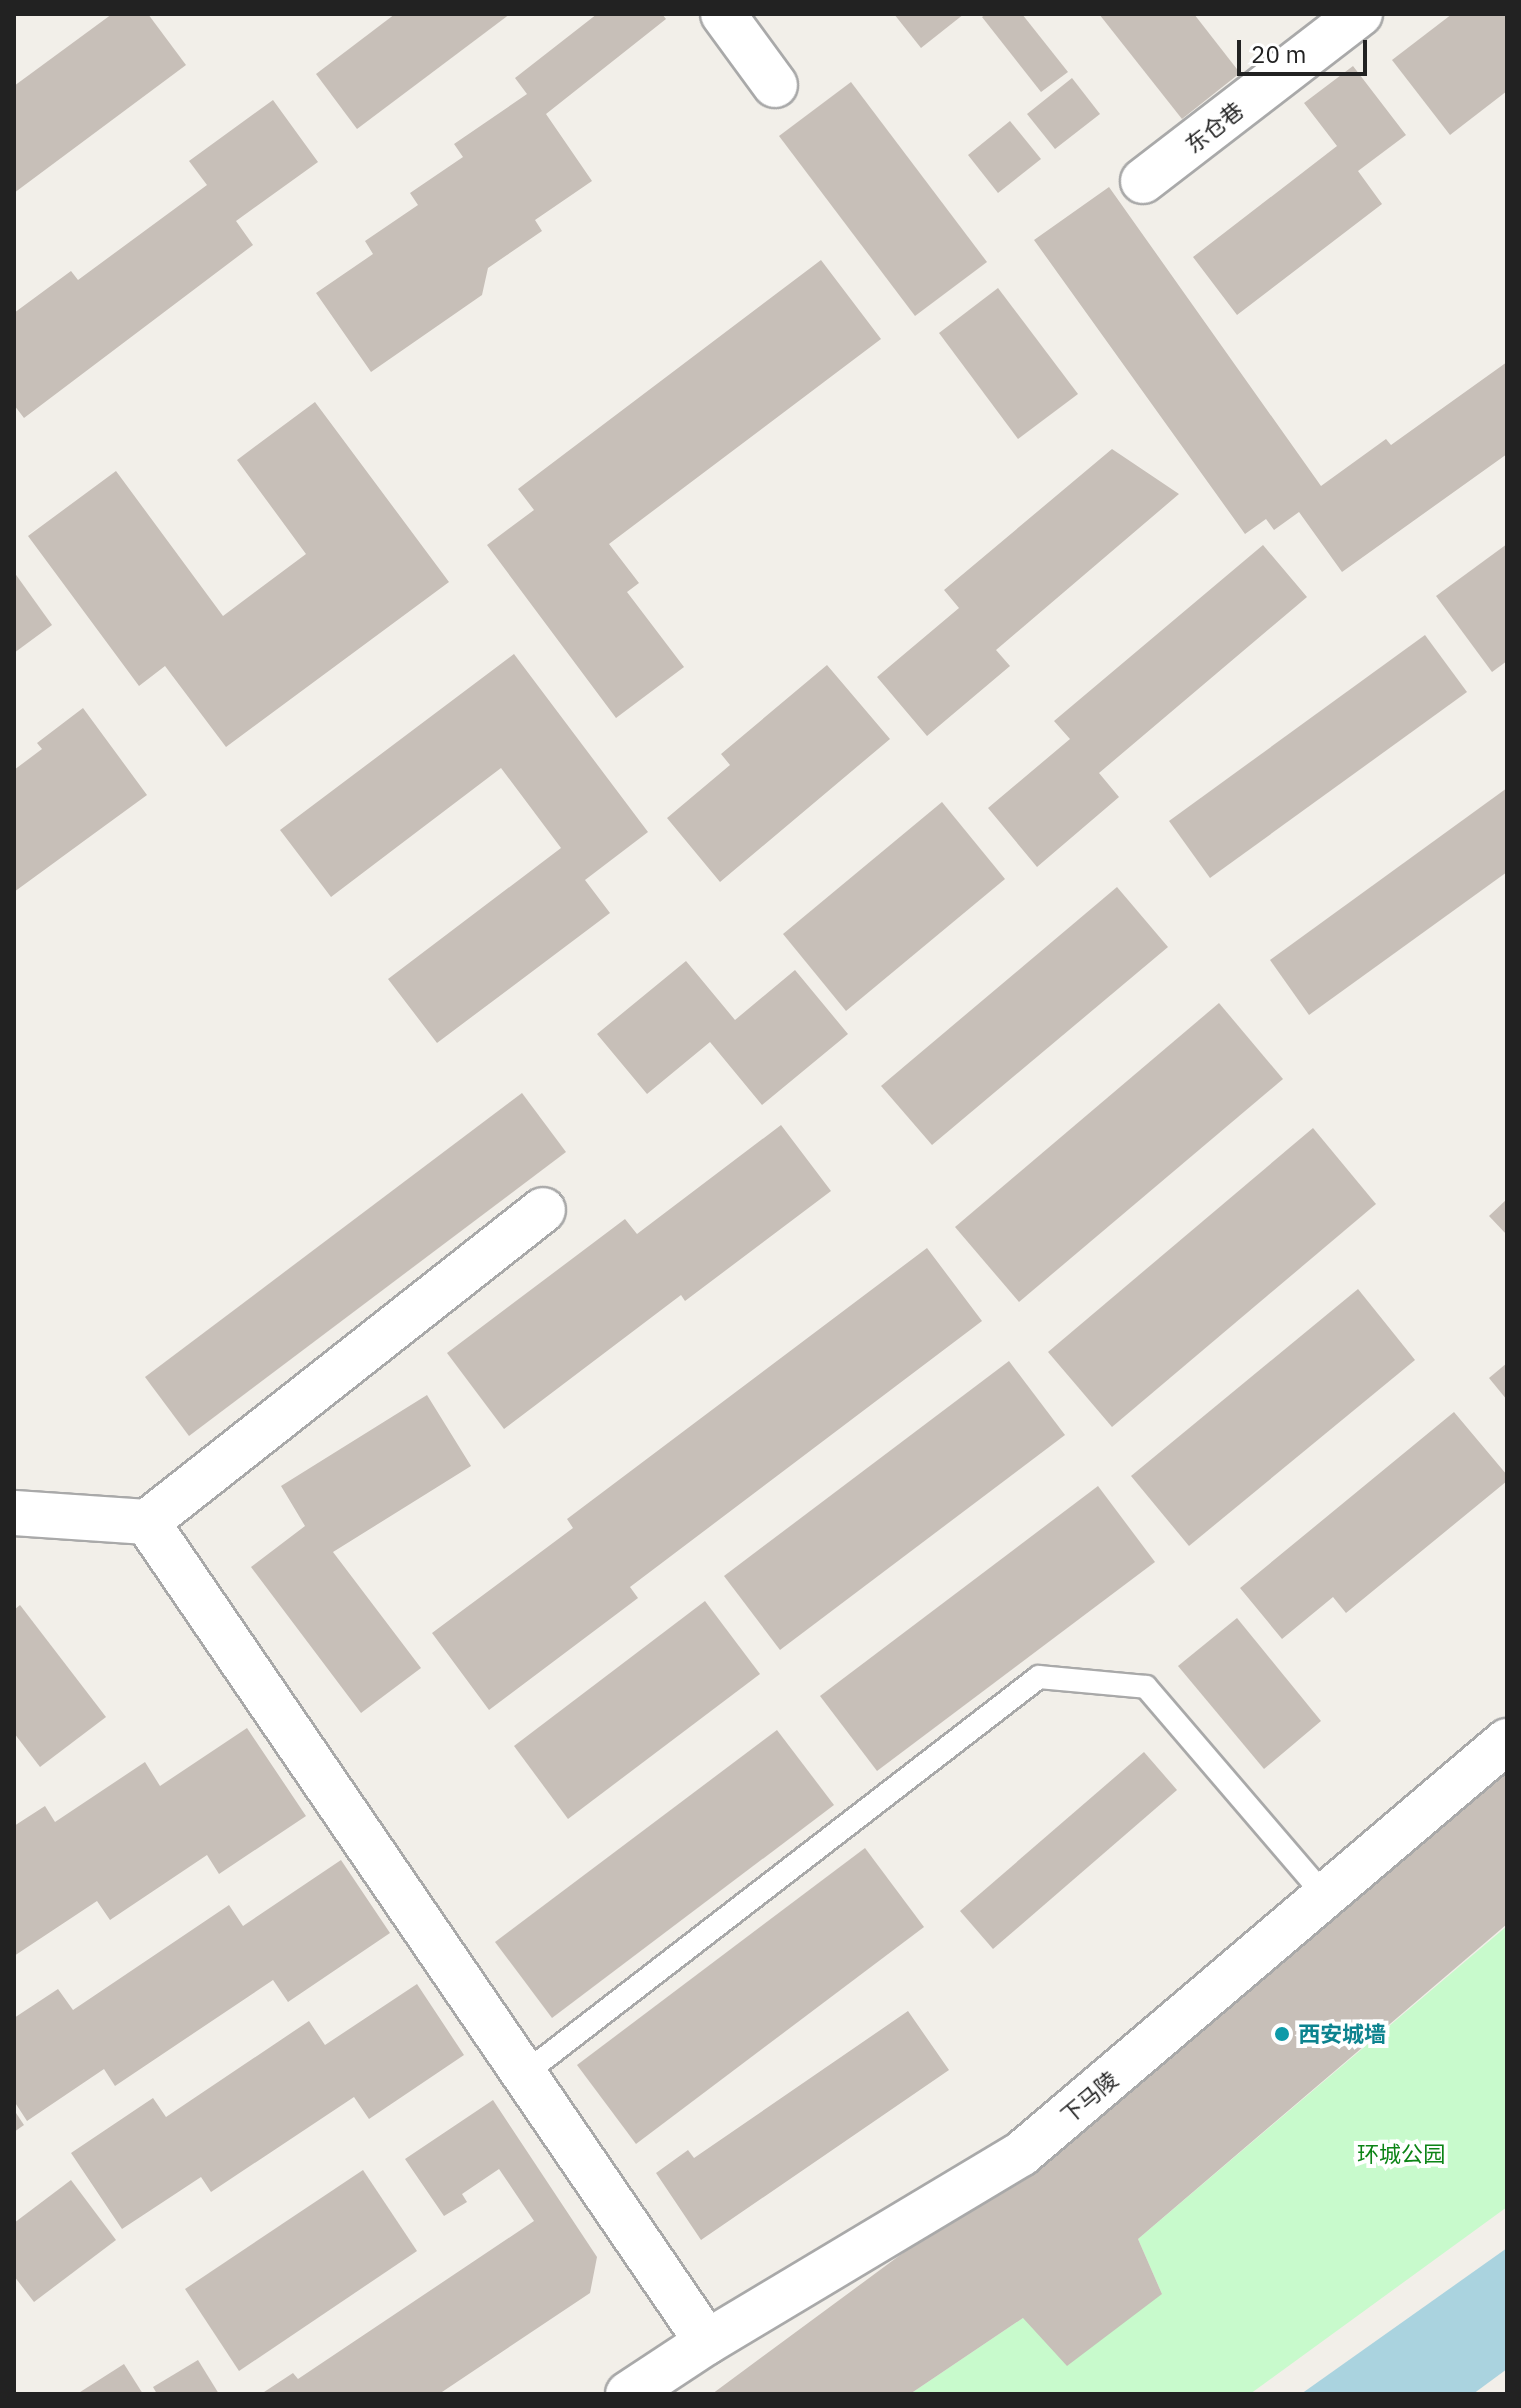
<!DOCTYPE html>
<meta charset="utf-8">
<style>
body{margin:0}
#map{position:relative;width:1521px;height:2408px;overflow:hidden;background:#f2efe9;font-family:"IBM Plex Sans","Noto Sans SC",sans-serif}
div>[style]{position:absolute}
.park>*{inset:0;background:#c8facc}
.water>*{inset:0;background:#aad3df}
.building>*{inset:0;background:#c7bfb8}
.roads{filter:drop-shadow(2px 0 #a9a9a9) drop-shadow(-2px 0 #a9a9a9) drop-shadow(0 2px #a9a9a9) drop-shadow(0 -2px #a9a9a9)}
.service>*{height:22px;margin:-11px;padding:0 11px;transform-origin:11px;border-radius:11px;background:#fff}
.minor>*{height:44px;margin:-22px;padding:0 22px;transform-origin:22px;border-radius:22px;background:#fff}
.tertiary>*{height:44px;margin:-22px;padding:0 22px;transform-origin:22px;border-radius:22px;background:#fff}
.dots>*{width:22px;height:22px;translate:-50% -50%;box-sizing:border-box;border:4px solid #fff;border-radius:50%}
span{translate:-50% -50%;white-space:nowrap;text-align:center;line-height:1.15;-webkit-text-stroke:8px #fff;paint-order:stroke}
.street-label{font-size:22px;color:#222}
.culture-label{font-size:22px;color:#0d838f;font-weight:700}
.left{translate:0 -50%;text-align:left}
.park-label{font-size:22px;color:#0c8416}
.frame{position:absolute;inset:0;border:16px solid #222;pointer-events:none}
.scale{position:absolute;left:1237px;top:40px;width:130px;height:36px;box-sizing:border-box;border:4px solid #222;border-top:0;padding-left:10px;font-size:24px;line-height:28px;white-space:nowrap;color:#222;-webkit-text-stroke:6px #fff;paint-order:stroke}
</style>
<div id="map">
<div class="park">
<div style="clip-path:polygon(1507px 1926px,1507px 2207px,1250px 2394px,910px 2394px,1023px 2318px,1162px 2294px,1138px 2239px)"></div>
</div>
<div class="water">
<div style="clip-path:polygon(1507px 2248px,1507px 2369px,1473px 2394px,1301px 2394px)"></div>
</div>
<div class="building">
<div style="clip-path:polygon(112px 14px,148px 14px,186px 65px,14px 193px,14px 86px)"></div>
<div style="clip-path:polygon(395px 14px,510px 14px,357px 129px,316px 74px)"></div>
<div style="clip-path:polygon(597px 14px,662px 14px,666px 19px,546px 114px,592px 181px,535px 220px,542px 231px,488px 268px,482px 295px,371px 372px,316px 293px,373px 254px,365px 241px,418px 205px,410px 193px,463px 157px,454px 144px,527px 94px,515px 78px)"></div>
<div style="clip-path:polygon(894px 14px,964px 14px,921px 48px)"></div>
<div style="clip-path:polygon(986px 14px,1022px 14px,1068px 72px,1041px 92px,982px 17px)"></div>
<div style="clip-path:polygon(1099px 14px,1194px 14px,1240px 73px,1182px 119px)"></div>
<div style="clip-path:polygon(1452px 14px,1507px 14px,1507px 91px,1450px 135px,1392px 60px)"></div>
<div style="clip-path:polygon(1353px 66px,1406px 135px,1358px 171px,1382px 204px,1237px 315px,1193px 257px,1337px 146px,1304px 103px)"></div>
<div style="clip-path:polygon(1072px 78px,1100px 114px,1055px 149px,1027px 114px)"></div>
<div style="clip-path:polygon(851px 82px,987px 262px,915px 316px,779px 136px)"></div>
<div style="clip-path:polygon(273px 100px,318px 162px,236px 221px,253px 245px,24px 418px,14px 405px,14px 313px,71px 271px,78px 280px,207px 185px,189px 161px)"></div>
<div style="clip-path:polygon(1010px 121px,1041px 159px,998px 193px,968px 155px)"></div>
<div style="clip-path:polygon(1109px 187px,1321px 486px,1386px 439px,1391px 445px,1507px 362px,1507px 454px,1342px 572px,1299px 512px,1274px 530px,1266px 519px,1245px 534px,1034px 240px)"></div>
<div style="clip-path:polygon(821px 260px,881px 339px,609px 544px,639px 583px,627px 592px,684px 667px,616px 718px,487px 545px,534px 510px,518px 489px)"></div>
<div style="clip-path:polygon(998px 288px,1078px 394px,1018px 439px,939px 333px)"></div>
<div style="clip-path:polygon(315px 402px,449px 582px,226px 747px,165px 666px,139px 686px,28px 536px,116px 471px,223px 616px,306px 554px,237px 460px)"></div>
<div style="clip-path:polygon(1112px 449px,1179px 494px,996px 650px,1010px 666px,927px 736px,877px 677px,959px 608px,944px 590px)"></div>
<div style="clip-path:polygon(1507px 544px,1507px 661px,1492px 672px,1436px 596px)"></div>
<div style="clip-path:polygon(1263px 545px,1307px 597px,1099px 773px,1119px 797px,1037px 867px,988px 808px,1070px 739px,1054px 721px)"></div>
<div style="clip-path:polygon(14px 572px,52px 625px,14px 653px)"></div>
<div style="clip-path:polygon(1425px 635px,1467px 692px,1210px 878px,1169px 821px)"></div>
<div style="clip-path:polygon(514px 654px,648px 832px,585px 880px,610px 913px,437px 1043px,388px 979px,561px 848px,501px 768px,331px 897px,280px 830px)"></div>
<div style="clip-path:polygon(827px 665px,890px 739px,720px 882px,667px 818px,730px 765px,721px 754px)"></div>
<div style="clip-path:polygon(83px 708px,147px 795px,14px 892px,14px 770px,42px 749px,37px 743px)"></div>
<div style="clip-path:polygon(1507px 788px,1507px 872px,1309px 1015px,1270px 960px)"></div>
<div style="clip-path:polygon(942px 802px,1005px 879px,846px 1011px,783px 934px)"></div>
<div style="clip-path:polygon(1117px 887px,1168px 947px,932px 1145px,881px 1086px)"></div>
<div style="clip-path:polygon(686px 961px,735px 1020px,795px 970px,848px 1034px,762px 1105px,710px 1042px,647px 1094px,597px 1034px)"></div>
<div style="clip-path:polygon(1219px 1003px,1283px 1079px,1019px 1302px,955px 1227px)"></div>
<div style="clip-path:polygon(522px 1093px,566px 1152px,189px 1436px,145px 1377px)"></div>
<div style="clip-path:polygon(781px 1125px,831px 1191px,685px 1301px,681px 1295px,504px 1429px,447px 1353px,625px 1219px,637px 1234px)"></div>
<div style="clip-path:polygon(1313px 1128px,1376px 1204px,1112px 1427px,1048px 1352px)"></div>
<div style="clip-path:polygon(1507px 1199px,1507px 1235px,1489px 1216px)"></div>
<div style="clip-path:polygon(927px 1248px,982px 1321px,630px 1587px,638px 1598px,489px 1710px,432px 1633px,573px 1528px,567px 1519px)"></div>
<div style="clip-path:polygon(1358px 1289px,1415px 1360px,1189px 1546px,1131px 1476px)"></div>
<div style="clip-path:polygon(1009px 1361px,1065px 1435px,780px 1650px,724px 1576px)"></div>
<div style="clip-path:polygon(1507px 1363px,1507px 1400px,1489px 1378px)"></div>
<div style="clip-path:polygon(427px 1395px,471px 1466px,333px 1552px,421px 1668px,361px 1713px,251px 1567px,305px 1526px,281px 1486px)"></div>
<div style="clip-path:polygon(1454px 1412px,1507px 1475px,1507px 1481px,1346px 1613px,1333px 1597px,1282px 1639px,1240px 1588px)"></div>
<div style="clip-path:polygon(1098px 1486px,1155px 1562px,877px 1771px,820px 1696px)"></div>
<div style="clip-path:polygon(705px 1601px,760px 1674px,568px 1819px,514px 1746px)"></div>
<div style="clip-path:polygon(20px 1605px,106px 1717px,40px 1767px,14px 1733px,14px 1610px)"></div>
<div style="clip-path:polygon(1237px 1618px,1321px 1721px,1264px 1769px,1178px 1666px)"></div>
<div style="clip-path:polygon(247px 1728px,306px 1816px,219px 1874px,207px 1855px,110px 1920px,97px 1901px,14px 1956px,14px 1826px,45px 1806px,55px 1822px,145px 1762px,160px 1786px)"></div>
<div style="clip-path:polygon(777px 1730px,834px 1805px,552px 2018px,495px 1942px)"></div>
<div style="clip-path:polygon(1144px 1752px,1177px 1790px,993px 1949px,960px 1911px)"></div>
<div style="clip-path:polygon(1507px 1772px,1507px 1924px,1138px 2239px,1162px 2294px,1067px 2366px,1023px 2318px,910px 2394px,712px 2394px,1052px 2143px)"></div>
<div style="clip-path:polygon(865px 1848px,924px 1927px,636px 2144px,577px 2065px)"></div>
<div style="clip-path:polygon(341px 1860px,390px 1933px,288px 2002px,273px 1980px,115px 2086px,104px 2069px,27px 2121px,14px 2101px,14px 2018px,58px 1989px,73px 2010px,229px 1905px,243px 1926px)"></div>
<div style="clip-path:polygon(417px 1984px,464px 2055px,369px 2119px,354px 2097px,211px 2192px,201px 2177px,122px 2229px,71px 2153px,153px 2098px,166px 2117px,309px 2021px,325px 2045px)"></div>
<div style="clip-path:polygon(908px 2011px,949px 2070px,701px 2240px,656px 2173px,688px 2150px,694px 2158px)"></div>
<div style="clip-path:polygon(493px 2100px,597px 2257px,590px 2293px,439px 2394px,261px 2394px,293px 2373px,298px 2379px,534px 2221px,499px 2169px,462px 2194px,467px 2202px,444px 2216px,405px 2159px)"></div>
<div style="clip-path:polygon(14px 2110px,24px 2125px,14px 2132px)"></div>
<div style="clip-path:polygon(363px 2170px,417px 2251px,239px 2371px,185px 2289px)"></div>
<div style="clip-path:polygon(71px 2180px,116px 2240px,34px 2302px,14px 2276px,14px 2223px)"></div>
<div style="clip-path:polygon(198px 2360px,219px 2394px,157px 2394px,153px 2387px)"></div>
<div style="clip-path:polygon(124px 2364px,143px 2394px,77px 2394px)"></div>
</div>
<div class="roads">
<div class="service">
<div style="left:524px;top:2074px;width:650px;rotate:-37.63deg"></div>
<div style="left:1039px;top:1677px;width:107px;rotate:5.3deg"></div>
<div style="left:1146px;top:1687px;width:275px;rotate:49.4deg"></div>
</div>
<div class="minor">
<div style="left:723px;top:14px;width:88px;rotate:53.8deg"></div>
<div style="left:1143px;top:181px;width:274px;rotate:-37.6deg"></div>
<div style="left:14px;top:1513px;width:133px;rotate:3.9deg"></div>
<div style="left:147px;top:1522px;width:504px;rotate:-38.23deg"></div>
<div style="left:147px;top:1522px;width:993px;rotate:55.67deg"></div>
</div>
<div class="tertiary">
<div style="left:628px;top:2394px;width:95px;rotate:-33.4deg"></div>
<div style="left:707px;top:2342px;width:366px;rotate:-30.9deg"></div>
<div style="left:1021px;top:2154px;width:638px;rotate:-40.36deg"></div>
</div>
</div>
<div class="dots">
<div style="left:1282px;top:2034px;background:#0f9aa8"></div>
</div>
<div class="street-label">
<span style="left:1214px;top:127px;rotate:-38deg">东仓巷</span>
<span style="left:1089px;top:2097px;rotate:-40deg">下马陵</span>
</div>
<div class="culture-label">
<span class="left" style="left:1298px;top:2034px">西安城墙</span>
</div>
<div class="park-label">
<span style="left:1401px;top:2154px">环城公园</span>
</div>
<div class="frame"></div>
<div class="scale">20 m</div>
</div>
